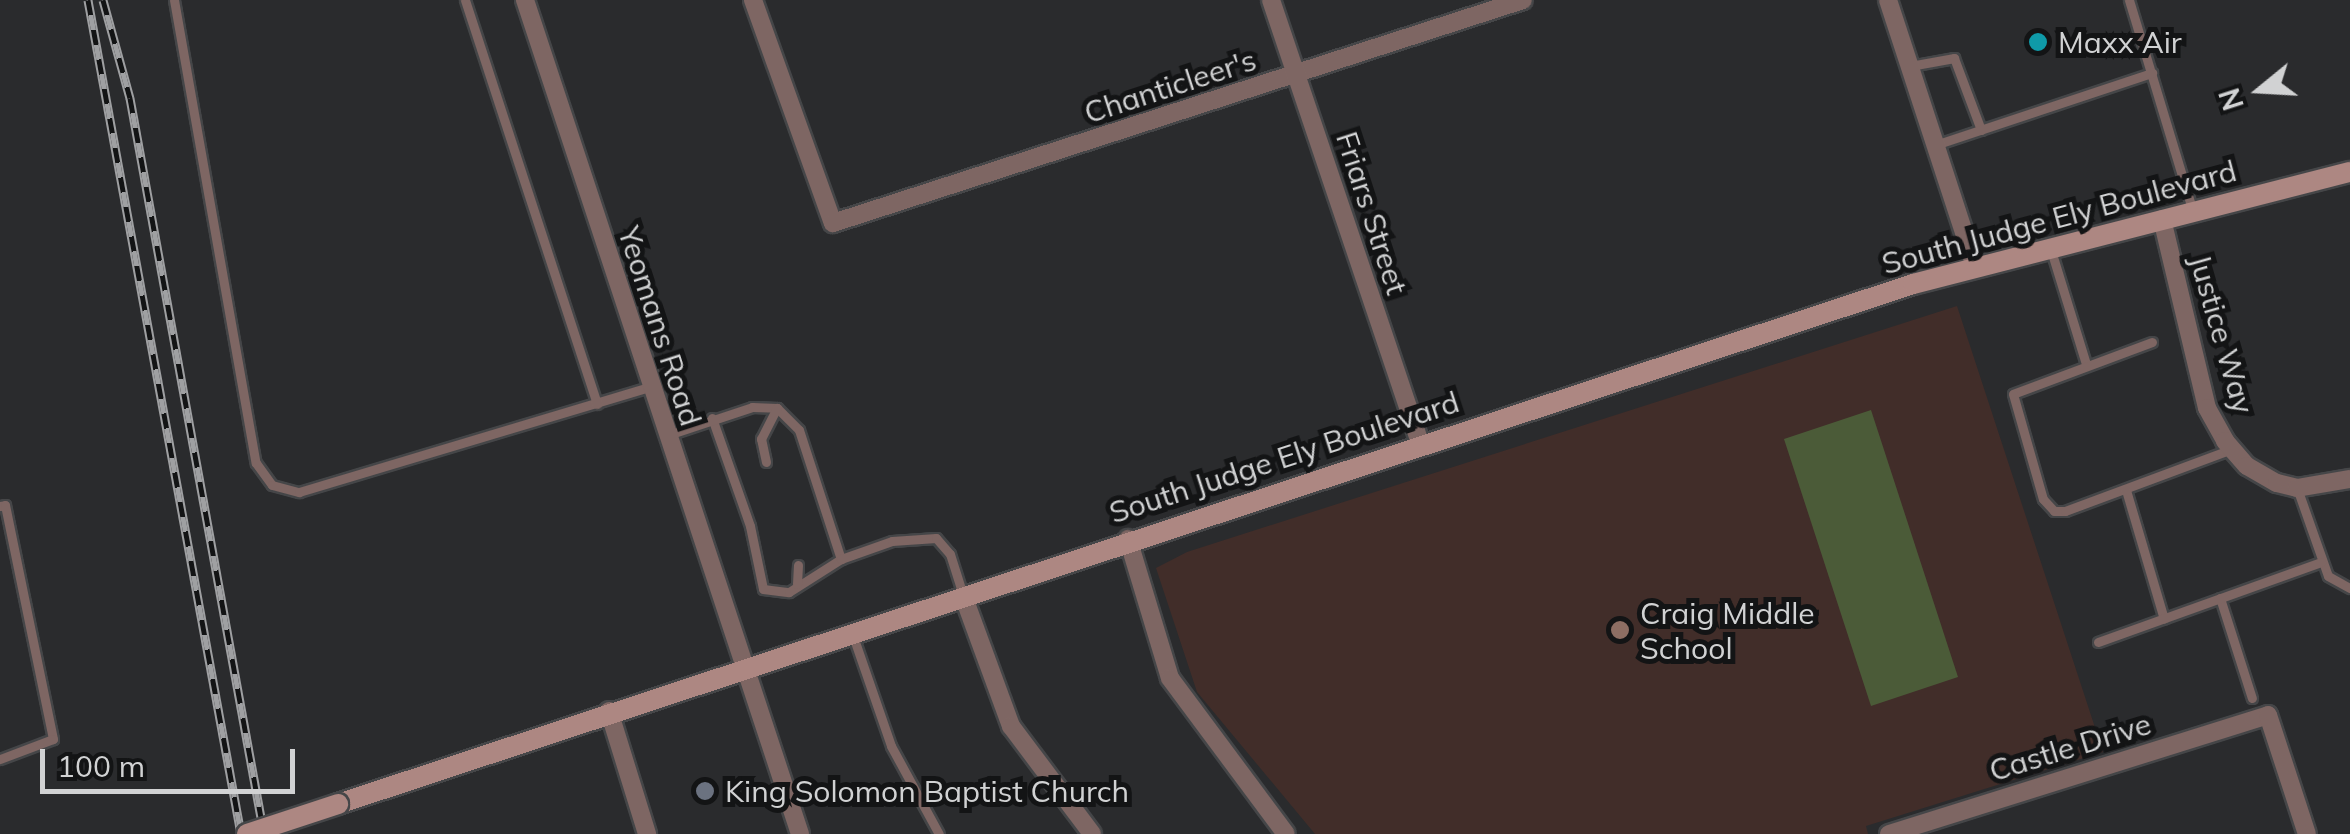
<!DOCTYPE html>
<style>
body{margin:0}
#map{position:relative;width:2350px;height:834px;overflow:hidden;background:#2a2b2d;font-family:Mulish,sans-serif}
div>[style]{position:absolute}
.education>*{inset:0;background:#412d29}
.green>*{inset:0;background:#4b5b38}
.roads{filter:drop-shadow(2px 0 #454648) drop-shadow(-2px 0 #454648) drop-shadow(0 2px #454648) drop-shadow(0 -2px #454648)}
.service>*{height:9px;margin:-4.5px;padding:0 4.5px;transform-origin:4.5px;border-radius:4.5px;background:#7e6663}
.minor>*{height:18px;margin:-9px;padding:0 9px;transform-origin:9px;border-radius:9px;background:#7e6663}
.secondary>*{height:20px;margin:-10px;padding:0 10px;transform-origin:10px;border-radius:10px;background:#ad8782}
.rail>*{height:9px;margin-top:-4.5px;transform-origin:0;background:repeating-linear-gradient(90deg,#131415 0 15px,#9fa0a2 0 30px);box-sizing:border-box;border-block:2px solid #9fa0a2}
.bridges{filter:drop-shadow(2px 0 #454648) drop-shadow(-2px 0 #454648) drop-shadow(0 2px #454648) drop-shadow(0 -2px #454648)}
.secondary-bridge>*{height:20px;margin:-10px;padding:0 10px;transform-origin:10px;border-radius:10px;background:#ad8782}
.dots>*{width:28px;height:28px;translate:-50% -50%;box-sizing:border-box;border:5px solid #131415;border-radius:50%}
span{translate:-50% -50%;white-space:nowrap;text-align:center;line-height:1.15;-webkit-text-stroke:10px #131415;paint-order:stroke}
.poi-label{font-size:30px;color:#d1d2d3}
.left{translate:0 -50%;text-align:left}
.street-label{font-size:30px;color:#d1d2d3}
.north{position:absolute;left:2210px;top:40px;width:100px;height:100px;-webkit-text-stroke:8px #131415;paint-order:stroke;rotate:252deg;font-size:28px;font-weight:700;line-height:40px;text-align:center;color:#d1d2d3}
.north::after{content:'';display:block;margin:auto;width:35px;height:45px;background:#d1d2d3;clip-path:polygon(50% 0,100% 100%,50% 72%,0 100%)}
.scale{position:absolute;left:40px;top:749px;width:255px;height:45px;box-sizing:border-box;border:5px solid #d1d2d3;border-top:0;padding-left:12px;font-size:30px;line-height:35px;white-space:nowrap;color:#d1d2d3;-webkit-text-stroke:8px #131415;paint-order:stroke}
</style>
<div id="map">
<div class="education">
<div style="clip-path:polygon(1957px 306px,2103px 752px,1866px 826px,1868px 834px,1315px 834px,1197px 692px,1156px 568px,1187px 552px)"></div>
</div>
<div class="green">
<div style="clip-path:polygon(1871px 410px,1958px 677px,1871px 706px,1784px 439px)"></div>
</div>
<div class="roads">
<div class="service">
<div style="left:174px;top:0;width:470px;rotate:80deg"></div>
<div style="left:256px;top:463px;width:27px;rotate:54deg"></div>
<div style="left:272px;top:485px;width:28px;rotate:15deg"></div>
<div style="left:299px;top:492px;width:366px;rotate:-16.7deg"></div>
<div style="left:465px;top:0;width:425px;rotate:71.9deg"></div>
<div style="left:2129px;top:0;width:221px;rotate:73.2deg"></div>
<div style="left:1910px;top:66px;width:45px;rotate:-10.3deg"></div>
<div style="left:1954px;top:58px;width:77px;rotate:69.4deg"></div>
<div style="left:1935px;top:145px;width:229px;rotate:-18.4deg"></div>
<div style="left:2050px;top:247px;width:122px;rotate:72.9deg"></div>
<div style="left:2152px;top:342px;width:148px;rotate:159.5deg"></div>
<div style="left:2013px;top:394px;width:109px;rotate:74.1deg"></div>
<div style="left:2043px;top:499px;width:16px;rotate:47deg"></div>
<div style="left:2054px;top:511px;width:11px"></div>
<div style="left:2065px;top:511px;width:178px;rotate:-20.4deg"></div>
<div style="left:712px;top:418px;width:114px;rotate:70.6deg"></div>
<div style="left:750px;top:526px;width:64px;rotate:78.3deg"></div>
<div style="left:763px;top:589px;width:26px;rotate:7deg"></div>
<div style="left:789px;top:592px;width:62px;rotate:-32.4deg"></div>
<div style="left:668px;top:435px;width:89px;rotate:-18.4deg"></div>
<div style="left:752px;top:407px;width:25px;rotate:2deg"></div>
<div style="left:777px;top:408px;width:31px;rotate:45deg"></div>
<div style="left:799px;top:430px;width:136px;rotate:72deg"></div>
<div style="left:841px;top:559px;width:54px;rotate:-19.4deg"></div>
<div style="left:892px;top:541px;width:44px;rotate:-3.9deg"></div>
<div style="left:936px;top:538px;width:21px;rotate:49deg"></div>
<div style="left:950px;top:554px;width:43px;rotate:72.4deg"></div>
<div style="left:766px;top:462px;width:24px;rotate:-102deg"></div>
<div style="left:761px;top:439px;width:35px;rotate:-63deg"></div>
<div style="left:2297px;top:488px;width:93px;rotate:70.6deg"></div>
<div style="left:2328px;top:576px;width:25px;rotate:29deg"></div>
<div style="left:2126px;top:490px;width:134px;rotate:73.6deg"></div>
<div style="left:0;top:506px;width:5px;rotate:-11deg"></div>
<div style="left:5px;top:505px;width:239px;rotate:78.4deg"></div>
<div style="left:53px;top:739px;width:57px;rotate:159.3deg"></div>
<div style="left:797px;top:584px;width:19px;rotate:-87deg"></div>
<div style="left:2220px;top:598px;width:105px;rotate:72.3deg"></div>
<div style="left:853px;top:636px;width:116px;rotate:70.9deg"></div>
<div style="left:891px;top:746px;width:100px;rotate:61.4deg"></div>
<div style="left:2098px;top:642px;width:237px;rotate:-19.7deg"></div>
</div>
<div class="minor">
<div style="left:525px;top:0;width:878px;rotate:71.75deg"></div>
<div style="left:753px;top:0;width:237px;rotate:70.3deg"></div>
<div style="left:833px;top:223px;width:725px;rotate:-17.91deg"></div>
<div style="left:1271px;top:0;width:468px;rotate:71.4deg"></div>
<div style="left:1888px;top:0;width:280px;rotate:71.9deg"></div>
<div style="left:2162px;top:219px;width:194px;rotate:76.6deg"></div>
<div style="left:2207px;top:408px;width:38px;rotate:61deg"></div>
<div style="left:2225px;top:441px;width:33px;rotate:49deg"></div>
<div style="left:2247px;top:466px;width:34px;rotate:30deg"></div>
<div style="left:2277px;top:483px;width:21px;rotate:14deg"></div>
<div style="left:2297px;top:488px;width:54px;rotate:-9.6deg"></div>
<div style="left:1128px;top:539px;width:145px;rotate:73.2deg"></div>
<div style="left:1170px;top:678px;width:194px;rotate:53.4deg"></div>
<div style="left:963px;top:595px;width:140px;rotate:69.9deg"></div>
<div style="left:1011px;top:726px;width:135px;rotate:53.1deg"></div>
<div style="left:609px;top:711px;width:129px;rotate:72.8deg"></div>
<div style="left:1889px;top:834px;width:397px;rotate:-17.4deg"></div>
<div style="left:2268px;top:715px;width:125px;rotate:71.9deg"></div>
</div>
<div class="secondary">
<div style="left:338px;top:804px;width:1659px;rotate:-18.27deg"></div>
<div style="left:1913px;top:284px;width:451px;rotate:-14.4deg"></div>
</div>
</div>
<div class="rail">
<div style="left:88px;top:0;width:848px;rotate:79.6deg"></div>
<div style="left:103px;top:0;width:102px;rotate:74.6deg"></div>
<div style="left:130px;top:98px;width:748px;rotate:79.68deg"></div>
</div>
<div class="bridges">
<div class="secondary-bridge">
<div style="left:247px;top:834px;width:96px;rotate:-18.2deg"></div>
</div>
</div>
<div class="dots">
<div style="left:2038px;top:42px;background:#0f9aa8"></div>
<div style="left:1620px;top:630px;background:#8d6e63"></div>
<div style="left:705px;top:791px;background:#6b7280"></div>
</div>
<div class="poi-label">
<span class="left" style="left:2058px;top:42px">Maxx Air</span>
<span class="left" style="left:1640px;top:630px">Craig Middle<br>School</span>
<span class="left" style="left:725px;top:791px">King Solomon Baptist Church</span>
</div>
<div class="street-label">
<span style="left:1170px;top:86px;rotate:-18deg">Chanticleer's</span>
<span style="left:1372px;top:213px;rotate:72deg">Friars Street</span>
<span style="left:2059px;top:217px;rotate:-15deg">South Judge Ely Boulevard</span>
<span style="left:660px;top:326px;rotate:72deg">Yeomans Road</span>
<span style="left:2222px;top:334px;rotate:74deg">Justice Way</span>
<span style="left:1284px;top:457px;rotate:-18deg">South Judge Ely Boulevard</span>
<span style="left:2070px;top:747px;rotate:-17deg">Castle Drive</span>
</div>
<div class="north">N</div>
<div class="scale">100 m</div>
</div>
